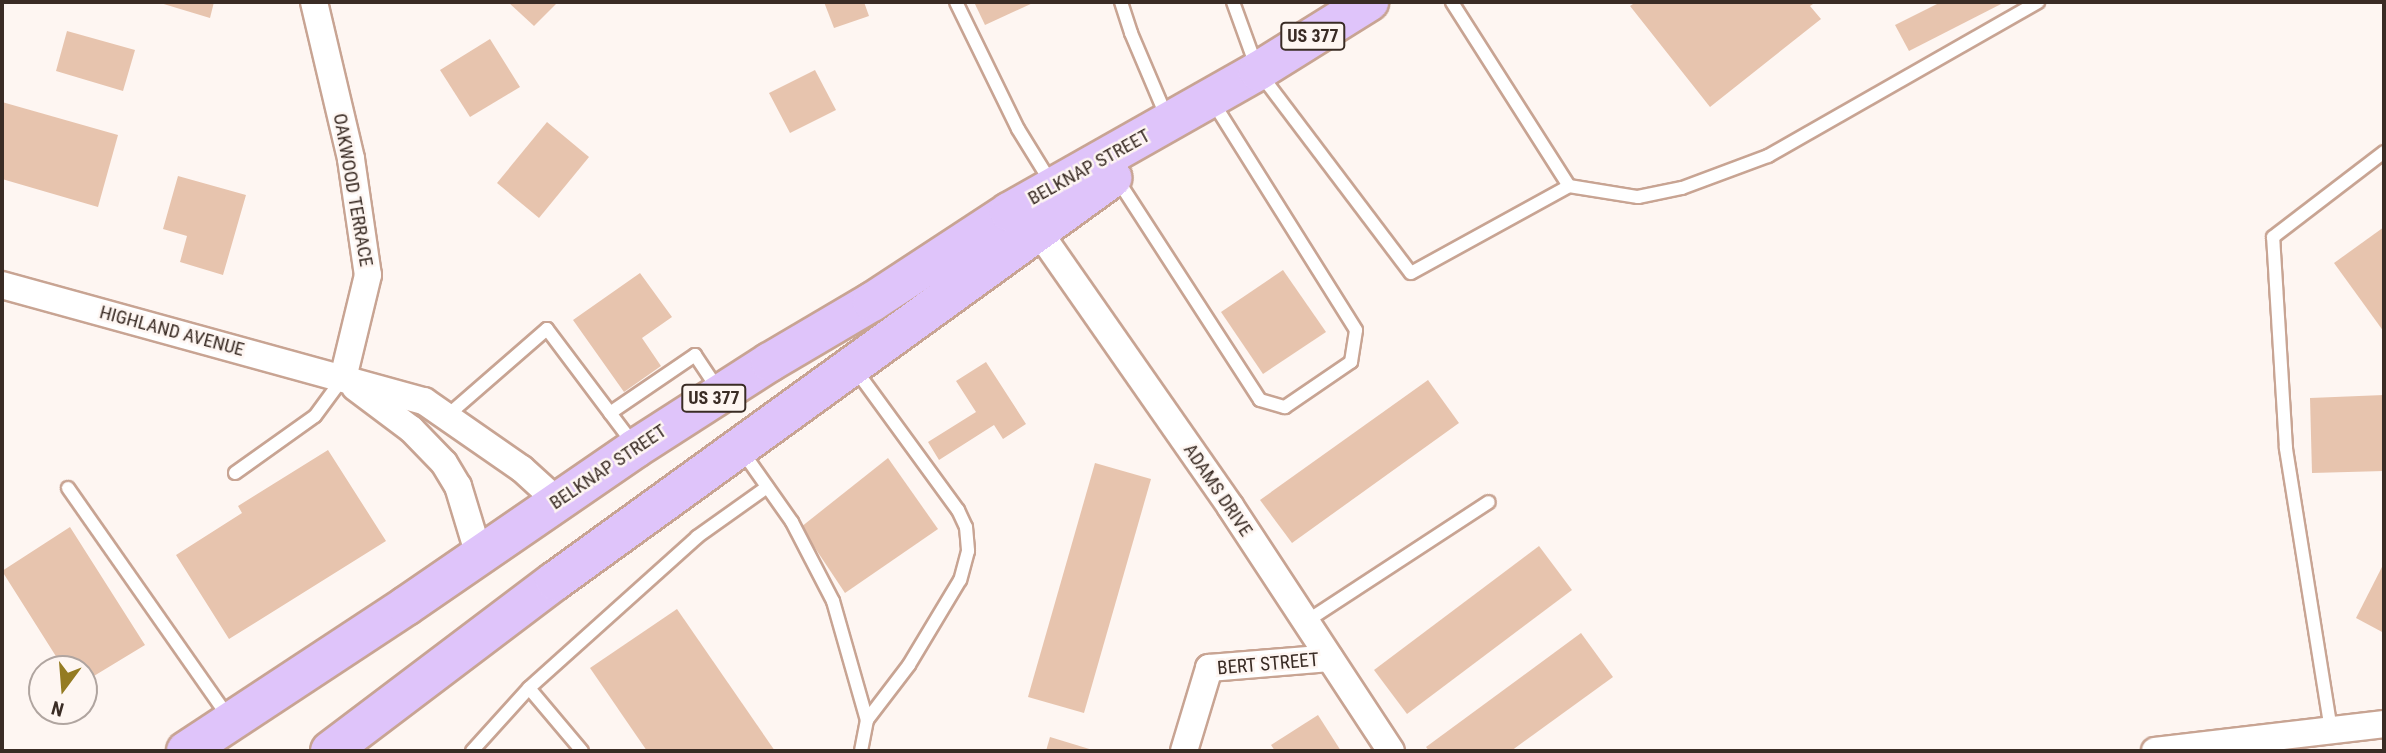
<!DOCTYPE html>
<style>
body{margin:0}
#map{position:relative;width:2386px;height:753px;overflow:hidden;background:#fef6f2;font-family:"Roboto Condensed",sans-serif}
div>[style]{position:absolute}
.building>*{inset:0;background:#e7c4ae}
.roads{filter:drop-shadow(2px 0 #c8a493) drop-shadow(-2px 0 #c8a493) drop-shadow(0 2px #c8a493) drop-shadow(0 -2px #c8a493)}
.lane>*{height:12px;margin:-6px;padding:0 6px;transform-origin:6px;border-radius:6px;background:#fff}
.street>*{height:26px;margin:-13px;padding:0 13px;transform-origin:13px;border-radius:13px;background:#fff}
.primary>*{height:38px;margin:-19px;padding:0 19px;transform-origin:19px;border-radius:19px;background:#dfc4fa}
span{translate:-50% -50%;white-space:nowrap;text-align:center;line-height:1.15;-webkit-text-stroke:5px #fef6f2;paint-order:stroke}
.shield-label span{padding:2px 5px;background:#fef6f2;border:2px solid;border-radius:5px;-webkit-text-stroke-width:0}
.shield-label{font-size:18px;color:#3a2c25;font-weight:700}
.street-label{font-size:19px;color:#3a2c25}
.frame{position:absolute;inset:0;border:4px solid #3a2c25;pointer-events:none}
.north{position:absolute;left:28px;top:655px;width:70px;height:70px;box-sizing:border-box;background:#fef6f2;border:2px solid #b0a5a0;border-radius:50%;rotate:196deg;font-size:19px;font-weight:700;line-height:28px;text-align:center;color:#3a2c25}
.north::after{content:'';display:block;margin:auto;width:24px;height:32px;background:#947b22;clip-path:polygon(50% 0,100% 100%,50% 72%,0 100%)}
</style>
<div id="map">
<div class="building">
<div style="clip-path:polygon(157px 2px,214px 2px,210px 18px)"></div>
<div style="clip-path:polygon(508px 2px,558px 2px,534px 26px)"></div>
<div style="clip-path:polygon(824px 2px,864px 2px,869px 16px,834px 28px)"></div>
<div style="clip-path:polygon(974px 2px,1035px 2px,985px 25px)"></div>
<div style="clip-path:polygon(1636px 2px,1816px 2px,1810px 6px,1821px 19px,1710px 107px,1630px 6px)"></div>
<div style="clip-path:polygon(1941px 2px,2005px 2px,1909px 51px,1895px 25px)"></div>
<div style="clip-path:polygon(67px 31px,135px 50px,123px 91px,56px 71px)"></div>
<div style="clip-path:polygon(490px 39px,520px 87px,470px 117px,440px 70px)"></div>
<div style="clip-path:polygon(815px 70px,836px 110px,790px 133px,769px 93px)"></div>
<div style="clip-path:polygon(2px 102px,118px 135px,98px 207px,2px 179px)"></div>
<div style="clip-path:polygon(547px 122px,589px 157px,539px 218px,497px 183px)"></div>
<div style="clip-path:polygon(178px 176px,246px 195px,223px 275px,180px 262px,187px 236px,163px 229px)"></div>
<div style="clip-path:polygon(2384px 227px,2384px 332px,2334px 263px)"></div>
<div style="clip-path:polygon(1283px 270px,1326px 332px,1263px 374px,1221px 312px)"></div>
<div style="clip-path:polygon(640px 273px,672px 317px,642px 338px,661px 366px,624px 392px,573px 320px)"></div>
<div style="clip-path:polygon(986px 362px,1026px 424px,1003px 439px,994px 425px,939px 460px,928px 442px,976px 412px,956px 381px)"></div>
<div style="clip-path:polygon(1428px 380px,1459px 423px,1292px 543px,1260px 500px)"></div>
<div style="clip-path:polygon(2384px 395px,2384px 471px,2312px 473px,2310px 398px)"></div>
<div style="clip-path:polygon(328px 450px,386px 541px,229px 639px,176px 555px,242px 513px,238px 506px)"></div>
<div style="clip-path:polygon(888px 458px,938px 529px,845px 593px,801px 527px)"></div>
<div style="clip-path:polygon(1095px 463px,1151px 479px,1084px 713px,1028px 697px)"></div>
<div style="clip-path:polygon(70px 527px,145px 645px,84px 682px,84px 669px,64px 669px,2px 571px)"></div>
<div style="clip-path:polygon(1539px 546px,1572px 590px,1407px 714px,1374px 670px)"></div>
<div style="clip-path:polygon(2384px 563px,2384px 633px,2356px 618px)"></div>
<div style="clip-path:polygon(677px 609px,775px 751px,647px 751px,590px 668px)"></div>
<div style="clip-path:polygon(1581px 633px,1613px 677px,1511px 751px,1429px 751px,1426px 747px)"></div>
<div style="clip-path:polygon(1318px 715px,1341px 751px,1275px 751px,1271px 745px)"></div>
<div style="clip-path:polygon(1050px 737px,1096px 751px,1046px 751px)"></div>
</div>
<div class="roads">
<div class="lane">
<div style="left:956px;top:2px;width:141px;rotate:64deg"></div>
<div style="left:1018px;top:129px;width:65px;rotate:58.3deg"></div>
<div style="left:1121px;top:2px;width:33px;rotate:72deg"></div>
<div style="left:1131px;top:33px;width:92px;rotate:67deg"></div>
<div style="left:1233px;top:2px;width:73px;rotate:70.1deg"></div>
<div style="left:1258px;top:71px;width:253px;rotate:52.9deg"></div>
<div style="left:1411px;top:273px;width:180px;rotate:-28.8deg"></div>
<div style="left:1569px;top:186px;width:218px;rotate:-122.5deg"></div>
<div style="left:1117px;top:179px;width:263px;rotate:57.1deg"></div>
<div style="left:1260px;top:400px;width:26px;rotate:16deg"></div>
<div style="left:1285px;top:407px;width:80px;rotate:-34.3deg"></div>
<div style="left:1351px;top:362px;width:32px;rotate:-81deg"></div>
<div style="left:1356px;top:330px;width:267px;rotate:-122.1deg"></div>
<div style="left:1569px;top:186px;width:70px;rotate:9.1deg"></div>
<div style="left:1638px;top:197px;width:45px;rotate:-11.6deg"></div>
<div style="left:1682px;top:188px;width:92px;rotate:-20.4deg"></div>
<div style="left:1768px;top:156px;width:311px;rotate:-29.7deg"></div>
<div style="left:855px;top:369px;width:175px;rotate:53.9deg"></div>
<div style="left:958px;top:510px;width:19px;rotate:65deg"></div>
<div style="left:966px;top:527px;width:24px;rotate:85deg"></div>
<div style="left:968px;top:551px;width:30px;rotate:105deg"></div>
<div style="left:960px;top:580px;width:99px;rotate:121deg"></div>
<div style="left:909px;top:665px;width:69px;rotate:127.4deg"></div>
<div style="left:610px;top:413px;width:103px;rotate:-34.3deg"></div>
<div style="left:695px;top:355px;width:43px;rotate:56.3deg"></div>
<div style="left:448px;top:415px;width:131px;rotate:-41deg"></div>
<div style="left:547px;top:329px;width:145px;rotate:53.1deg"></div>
<div style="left:742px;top:451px;width:87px;rotate:54.8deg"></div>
<div style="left:792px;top:522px;width:89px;rotate:62.6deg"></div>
<div style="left:833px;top:601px;width:124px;rotate:74.1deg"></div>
<div style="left:867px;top:720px;width:32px;rotate:101deg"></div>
<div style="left:235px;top:473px;width:98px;rotate:-35.5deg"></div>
<div style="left:315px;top:416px;width:47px;rotate:-53.6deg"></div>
<div style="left:68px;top:488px;width:281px;rotate:55deg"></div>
<div style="left:1307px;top:621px;width:217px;rotate:-33.2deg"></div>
<div style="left:2331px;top:730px;width:286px;rotate:-99.1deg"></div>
<div style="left:2286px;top:448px;width:211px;rotate:-93.5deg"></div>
<div style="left:2273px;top:237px;width:140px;rotate:-37.4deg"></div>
<div style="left:472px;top:751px;width:85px;rotate:-47.9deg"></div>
<div style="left:582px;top:751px;width:82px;rotate:-130.1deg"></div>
<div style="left:529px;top:688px;width:226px;rotate:-41.9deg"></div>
<div style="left:697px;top:537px;width:86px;rotate:-35.5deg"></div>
</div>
<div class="street">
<div style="left:314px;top:2px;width:161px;rotate:76.7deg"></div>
<div style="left:351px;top:159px;width:117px;rotate:81.7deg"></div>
<div style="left:368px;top:275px;width:106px;rotate:103.6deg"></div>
<div style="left:1039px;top:232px;width:334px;rotate:55.1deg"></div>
<div style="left:1230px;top:506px;width:293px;rotate:56.7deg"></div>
<div style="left:2px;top:285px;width:438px;rotate:15.4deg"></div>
<div style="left:424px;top:401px;width:119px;rotate:34.8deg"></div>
<div style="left:522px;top:469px;width:47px;rotate:42.4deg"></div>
<div style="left:355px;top:387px;width:70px;rotate:36.9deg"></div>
<div style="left:411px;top:429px;width:47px;rotate:45.9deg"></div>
<div style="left:444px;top:463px;width:27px;rotate:59deg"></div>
<div style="left:458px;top:486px;width:72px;rotate:73.1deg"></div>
<div style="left:1184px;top:751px;width:87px;rotate:-73.2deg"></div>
<div style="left:1209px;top:668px;width:121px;rotate:-4.7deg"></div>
<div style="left:2155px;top:751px;width:231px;rotate:-6.7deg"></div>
</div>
<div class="primary">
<div style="left:186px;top:751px;width:263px;rotate:-33.4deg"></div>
<div style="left:406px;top:606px;width:279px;rotate:-34.5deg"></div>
<div style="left:636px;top:448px;width:159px;rotate:-32.7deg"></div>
<div style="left:770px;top:362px;width:118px;rotate:-30.5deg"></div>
<div style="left:872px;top:302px;width:164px;rotate:-33.3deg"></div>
<div style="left:1009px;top:212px;width:286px;rotate:-29.5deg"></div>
<div style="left:1258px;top:71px;width:131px;rotate:-31.9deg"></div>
<div style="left:330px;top:751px;width:282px;rotate:-37.1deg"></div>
<div style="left:555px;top:581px;width:688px;rotate:-35.89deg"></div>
</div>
</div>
<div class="shield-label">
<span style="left:1313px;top:36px">US 377</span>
<span style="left:714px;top:398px">US 377</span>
</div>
<div class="street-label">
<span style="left:1089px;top:167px;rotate:-29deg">BELKNAP STREET</span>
<span style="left:353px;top:190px;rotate:80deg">OAKWOOD TERRACE</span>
<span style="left:172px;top:331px;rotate:15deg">HIGHLAND AVENUE</span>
<span style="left:608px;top:467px;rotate:-34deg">BELKNAP STREET</span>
<span style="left:1218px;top:490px;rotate:56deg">ADAMS DRIVE</span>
<span style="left:1268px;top:664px;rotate:-5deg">BERT STREET</span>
</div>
<div class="frame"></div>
<div class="north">N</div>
</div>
